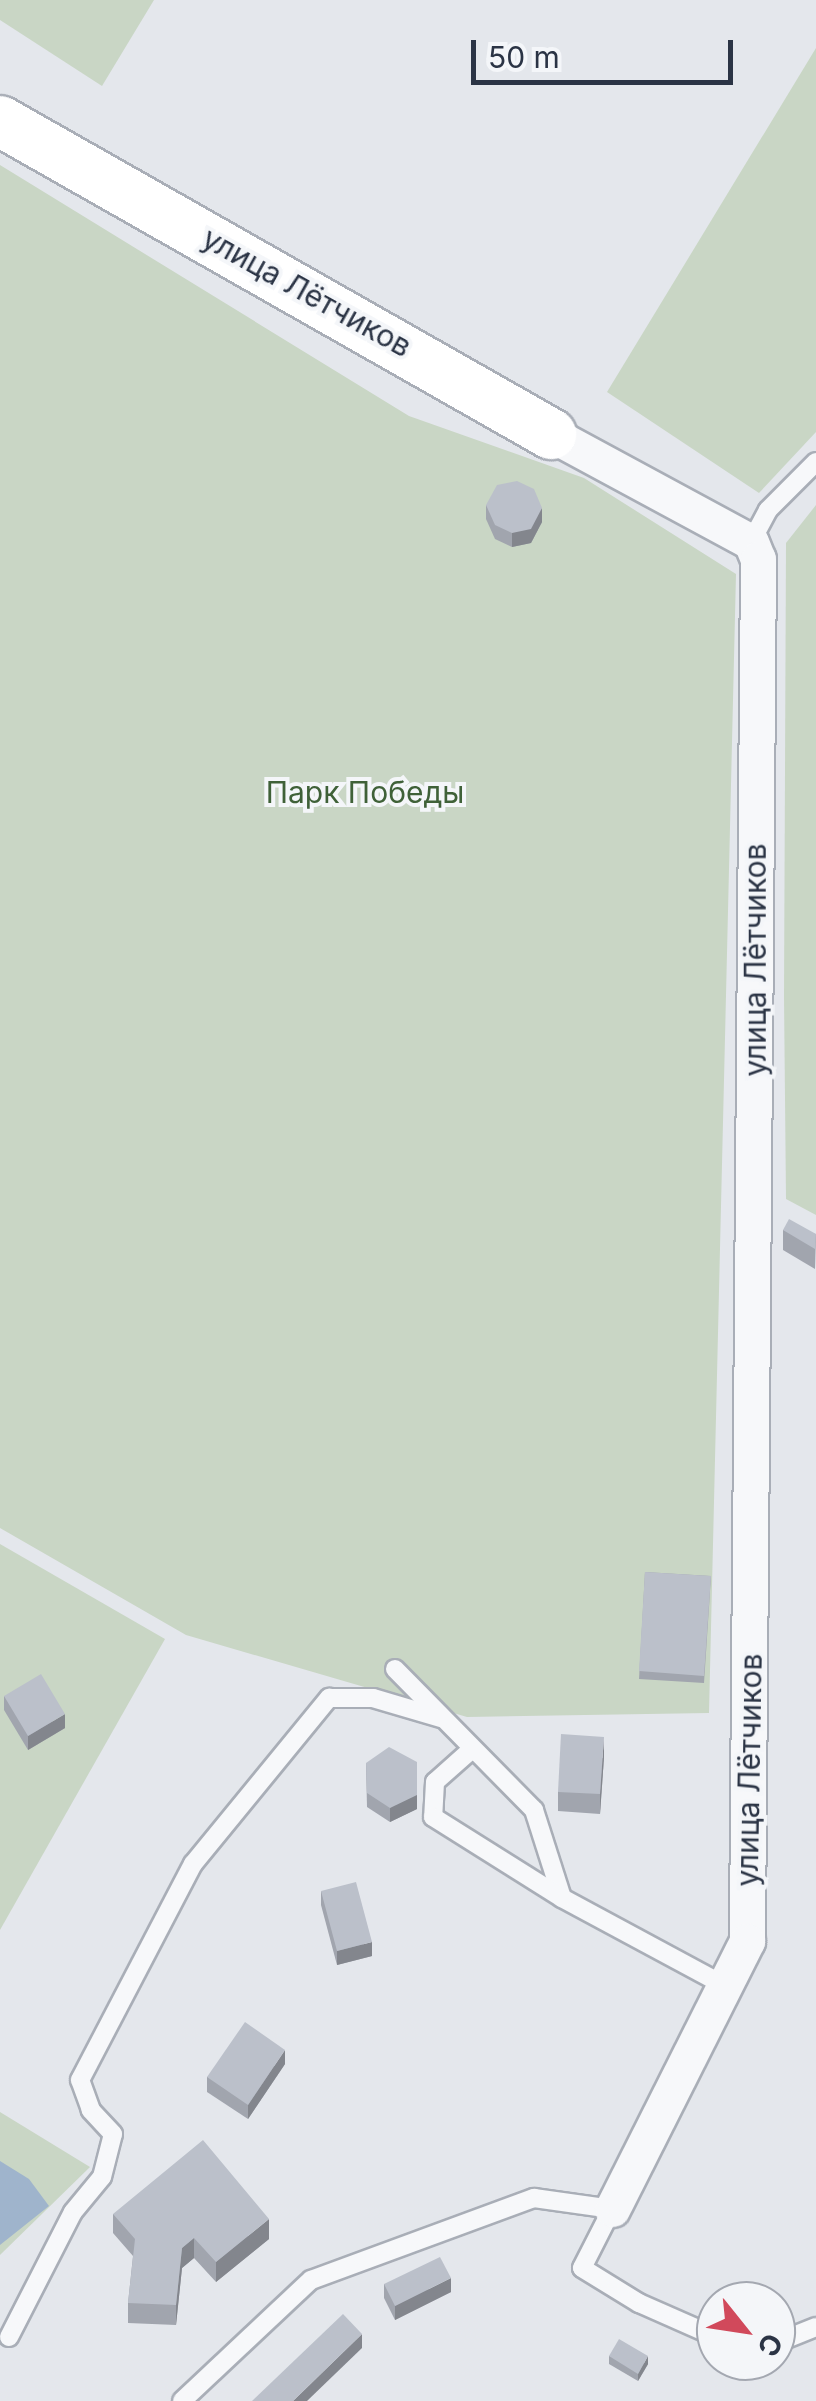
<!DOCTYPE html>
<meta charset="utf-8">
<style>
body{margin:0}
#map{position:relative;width:816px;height:2401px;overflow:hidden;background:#e4e7ec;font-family:Inter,sans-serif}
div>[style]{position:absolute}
.green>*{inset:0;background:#c9d6c5}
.water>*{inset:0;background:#9fb4cc}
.roads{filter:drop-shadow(2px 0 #a9aeb7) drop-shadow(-2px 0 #a9aeb7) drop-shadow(0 2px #a9aeb7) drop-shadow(0 -2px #a9aeb7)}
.lane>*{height:18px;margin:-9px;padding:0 9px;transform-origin:9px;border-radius:9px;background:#f7f8fa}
.street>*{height:35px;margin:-17.5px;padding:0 17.5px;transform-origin:17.5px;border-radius:17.5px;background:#f7f8fa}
.secondary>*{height:50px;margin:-25px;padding:0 25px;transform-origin:25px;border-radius:25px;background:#fff}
.wall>*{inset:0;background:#a1a5ae}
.shaded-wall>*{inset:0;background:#83868d}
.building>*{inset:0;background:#bbc0ca}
span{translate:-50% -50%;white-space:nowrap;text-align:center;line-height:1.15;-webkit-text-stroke:8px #f4f6f9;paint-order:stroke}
.street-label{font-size:30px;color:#2b3445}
.park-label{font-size:30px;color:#3f6138}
.north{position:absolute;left:696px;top:2281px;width:100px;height:100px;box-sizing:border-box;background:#f4f6f9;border:2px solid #a4a8b1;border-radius:50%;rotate:120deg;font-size:28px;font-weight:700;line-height:40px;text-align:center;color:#2b3445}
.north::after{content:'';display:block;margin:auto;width:35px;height:45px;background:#d1495b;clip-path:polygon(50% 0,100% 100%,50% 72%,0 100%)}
.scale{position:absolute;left:471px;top:40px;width:262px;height:45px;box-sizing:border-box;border:5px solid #2b3445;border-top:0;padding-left:12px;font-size:30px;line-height:35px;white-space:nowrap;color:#2b3445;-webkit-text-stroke:8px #f4f6f9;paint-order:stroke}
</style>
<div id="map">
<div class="green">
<div style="clip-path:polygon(0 0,154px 0,102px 86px,0 20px)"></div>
<div style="clip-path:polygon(816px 48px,816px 432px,759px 493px,607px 392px)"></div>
<div style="clip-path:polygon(0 165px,409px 416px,584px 478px,736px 574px,709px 1713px,467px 1717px,186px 1635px,0 1528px)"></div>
<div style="clip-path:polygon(816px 505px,816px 1215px,786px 1199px,784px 997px,786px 543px)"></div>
<div style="clip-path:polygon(0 1544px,165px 1639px,0 1930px)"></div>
<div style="clip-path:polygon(0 2112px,90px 2167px,0 2255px)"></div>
</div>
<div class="water">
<div style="clip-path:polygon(0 2161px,29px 2179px,49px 2206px,0 2245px)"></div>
</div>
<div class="roads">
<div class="lane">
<div style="left:751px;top:542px;width:36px;rotate:-62deg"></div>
<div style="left:768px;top:510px;width:68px;rotate:-45deg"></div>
<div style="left:395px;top:1669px;width:198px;rotate:45.4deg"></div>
<div style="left:534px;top:1810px;width:92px;rotate:72.3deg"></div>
<div style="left:562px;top:1898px;width:187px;rotate:28.3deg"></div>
<div style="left:471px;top:1750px;width:48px;rotate:138.4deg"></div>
<div style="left:435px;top:1782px;width:35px;rotate:93deg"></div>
<div style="left:433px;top:1817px;width:152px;rotate:32.1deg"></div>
<div style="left:9px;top:2337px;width:140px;rotate:-62.9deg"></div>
<div style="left:73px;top:2212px;width:45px;rotate:-50.4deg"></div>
<div style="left:102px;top:2177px;width:44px;rotate:-75.7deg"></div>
<div style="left:113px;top:2134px;width:33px;rotate:-133deg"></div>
<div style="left:91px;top:2110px;width:32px;rotate:-110deg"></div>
<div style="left:80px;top:2080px;width:244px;rotate:-62.4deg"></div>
<div style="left:193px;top:1864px;width:215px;rotate:-50.7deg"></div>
<div style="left:329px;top:1698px;width:44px"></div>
<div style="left:373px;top:1698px;width:71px;rotate:16.4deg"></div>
<div style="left:776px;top:2343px;width:43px;rotate:-21.8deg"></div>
<div style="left:182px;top:2401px;width:177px;rotate:-43.2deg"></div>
<div style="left:311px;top:2280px;width:238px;rotate:-20.2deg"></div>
<div style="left:534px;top:2198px;width:79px;rotate:8deg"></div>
<div style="left:612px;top:2209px;width:66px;rotate:117deg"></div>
<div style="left:582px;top:2268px;width:67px;rotate:31.6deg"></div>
<div style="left:639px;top:2303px;width:84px;rotate:23.8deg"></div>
</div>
<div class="street">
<div style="left:551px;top:434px;width:227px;rotate:28.4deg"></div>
<div style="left:751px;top:542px;width:18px;rotate:68deg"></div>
<div style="left:758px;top:559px;width:1382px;rotate:90.46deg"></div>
<div style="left:747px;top:1941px;width:300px;rotate:116.7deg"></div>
</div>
<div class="secondary">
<div style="left:0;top:121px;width:634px;rotate:29.6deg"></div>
</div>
</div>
<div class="wall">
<div style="clip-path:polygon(486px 505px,542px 522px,531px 543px,512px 547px,495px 539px,486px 519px)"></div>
<div style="clip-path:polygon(783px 1230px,816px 1234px,815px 1269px,783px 1250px)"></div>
<div style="clip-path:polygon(645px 1572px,711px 1576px,704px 1683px,639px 1679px)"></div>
<div style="clip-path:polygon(4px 1696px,65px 1728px,28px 1750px,4px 1710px)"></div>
<div style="clip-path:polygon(604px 1757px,600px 1814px,558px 1811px,558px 1792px)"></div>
<div style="clip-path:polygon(366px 1763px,417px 1809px,390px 1822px,367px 1807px)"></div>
<div style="clip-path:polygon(321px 1891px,372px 1956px,337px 1965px,321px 1905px)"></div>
<div style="clip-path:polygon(285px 2064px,248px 2119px,207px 2092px,207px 2077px)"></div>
<div style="clip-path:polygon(113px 2214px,269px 2239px,216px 2282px,194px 2258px,182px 2268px,176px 2325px,128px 2323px,128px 2303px,133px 2256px,113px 2233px)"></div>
<div style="clip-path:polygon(384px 2284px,451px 2292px,395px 2320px,384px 2298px)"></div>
<div style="clip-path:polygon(609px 2356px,648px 2364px,638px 2381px,609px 2364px)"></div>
</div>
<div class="shaded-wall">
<div style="clip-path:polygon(542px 508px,542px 522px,531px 543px,512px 547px,512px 533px)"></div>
<div style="clip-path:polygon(65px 1714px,65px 1728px,28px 1750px,28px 1736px)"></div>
<div style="clip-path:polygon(604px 1737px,604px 1757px,600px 1814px,600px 1794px)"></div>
<div style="clip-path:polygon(417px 1762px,417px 1809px,390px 1822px,390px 1808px)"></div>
<div style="clip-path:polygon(372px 1942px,372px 1956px,337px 1965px,337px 1951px)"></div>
<div style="clip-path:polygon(285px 2050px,285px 2064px,248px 2119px,248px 2105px)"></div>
<div style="clip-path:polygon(269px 2219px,269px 2239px,216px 2282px,216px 2262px)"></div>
<div style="clip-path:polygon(194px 2238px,194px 2258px,182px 2268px,176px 2325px,176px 2305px,182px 2248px)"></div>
<div style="clip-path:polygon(451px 2278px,451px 2292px,395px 2320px,395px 2306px)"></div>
<div style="clip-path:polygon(362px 2334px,362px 2348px,307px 2401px,293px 2401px)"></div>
<div style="clip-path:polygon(648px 2356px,648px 2364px,638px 2381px,638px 2374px)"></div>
</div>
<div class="building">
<div style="clip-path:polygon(517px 481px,534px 489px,542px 508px,531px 529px,512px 533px,495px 525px,486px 505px,497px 485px)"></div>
<div style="clip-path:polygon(789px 1219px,816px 1234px,815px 1249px,783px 1230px)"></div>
<div style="clip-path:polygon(645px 1572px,711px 1576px,704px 1676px,639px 1671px)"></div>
<div style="clip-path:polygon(41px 1674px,65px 1714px,28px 1736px,4px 1696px)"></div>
<div style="clip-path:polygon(561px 1734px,604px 1737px,600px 1794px,558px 1792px)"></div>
<div style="clip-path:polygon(389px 1747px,417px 1762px,417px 1795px,390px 1808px,367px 1793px,366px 1763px)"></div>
<div style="clip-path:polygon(356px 1882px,372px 1942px,337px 1951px,321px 1891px)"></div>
<div style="clip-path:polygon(245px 2022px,285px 2050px,248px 2105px,207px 2077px)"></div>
<div style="clip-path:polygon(203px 2140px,269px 2219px,216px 2262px,194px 2238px,182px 2248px,176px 2305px,128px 2303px,135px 2239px,113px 2214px)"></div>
<div style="clip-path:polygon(440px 2257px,451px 2278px,395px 2306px,384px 2284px)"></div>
<div style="clip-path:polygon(343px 2314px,362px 2334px,293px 2401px,252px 2401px)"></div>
<div style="clip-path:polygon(619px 2339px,648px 2356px,638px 2374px,609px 2356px)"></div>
</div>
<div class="street-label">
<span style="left:307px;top:292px;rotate:29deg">улица Лётчиков</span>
<span style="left:755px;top:960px;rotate:-90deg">улица Лётчиков</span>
<span style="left:749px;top:1770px;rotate:-89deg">улица Лётчиков</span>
</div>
<div class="park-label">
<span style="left:365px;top:792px">Парк Победы</span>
</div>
<div class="north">С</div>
<div class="scale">50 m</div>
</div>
